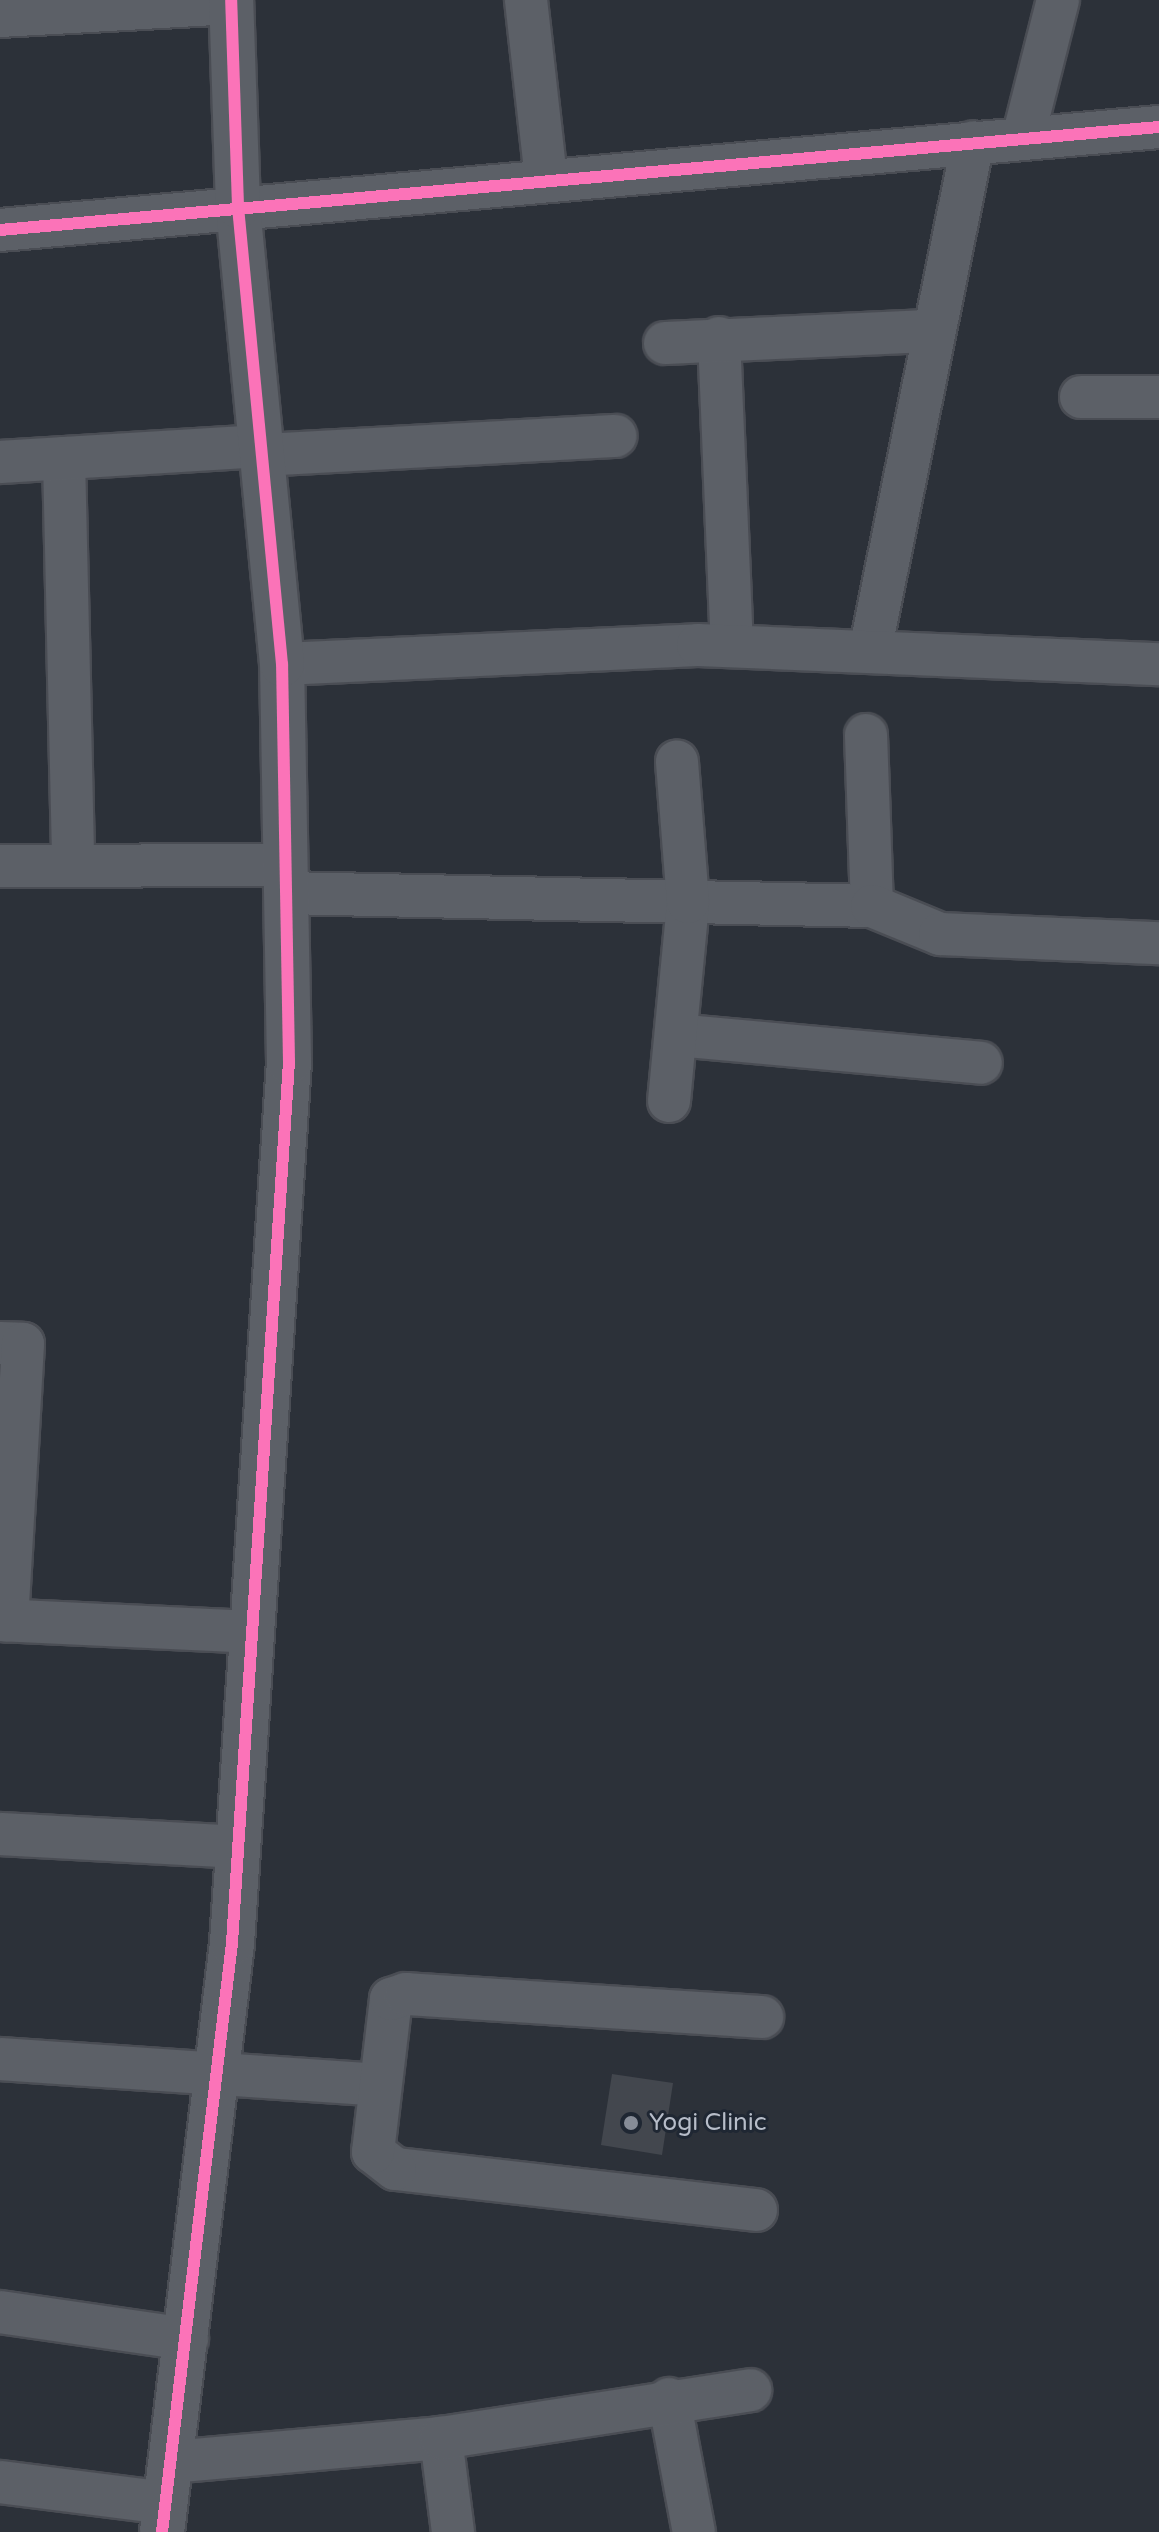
<!DOCTYPE html>
<style>
body{margin:0}
#map{position:relative;width:1159px;height:2532px;overflow:hidden;background:#2c3139;font-family:"Varela Round",sans-serif}
div>[style]{position:absolute}
.building>*{inset:0;background:#43474e}
.roads{filter:drop-shadow(2px 0 #4a4d54) drop-shadow(-2px 0 #4a4d54) drop-shadow(0 2px #4a4d54) drop-shadow(0 -2px #4a4d54)}
.minor>*{height:42px;margin:-21px;padding:0 21px;transform-origin:21px;border-radius:21px;background:#5c6067}
.tertiary>*{height:44px;margin:-22px;padding:0 22px;transform-origin:22px;border-radius:22px;background:#5c6067}
.cycleway>*{height:12px;margin:-6px;padding:0 6px;transform-origin:6px;border-radius:6px;background:#fb73b8}
.dots>*{width:22px;height:22px;translate:-50% -50%;box-sizing:border-box;border:4px solid #1f2733;border-radius:50%}
span{translate:-50% -50%;white-space:nowrap;text-align:center;line-height:1.15;-webkit-text-stroke:6px #1f2733;paint-order:stroke}
.poi-label{font-size:24px;color:#b7bdc9}
.left{translate:0 -50%;text-align:left}
</style>
<div id="map">
<div class="building">
<div style="clip-path:polygon(612px 2074px,673px 2083px,662px 2155px,601px 2145px)"></div>
</div>
<div class="roads">
<div class="minor">
<div style="left:526px;top:0;width:179px;rotate:83.6deg"></div>
<div style="left:0;top:16px;width:231px;rotate:-3.2deg"></div>
<div style="left:1023px;top:138px;width:142px;rotate:-75.8deg"></div>
<div style="left:0;top:230px;width:1164px;rotate:-5.08deg"></div>
<div style="left:719px;top:338px;width:308px;rotate:87.6deg"></div>
<div style="left:665px;top:343px;width:269px;rotate:-2.6deg"></div>
<div style="left:1081px;top:397px;width:78px"></div>
<div style="left:262px;top:455px;width:354px;rotate:-3.1deg"></div>
<div style="left:64px;top:458px;width:407px;rotate:88.7deg"></div>
<div style="left:0;top:462px;width:261px;rotate:-3.5deg"></div>
<div style="left:870px;top:651px;width:519px;rotate:-78.56deg"></div>
<div style="left:282px;top:664px;width:416px;rotate:-2.6deg"></div>
<div style="left:698px;top:645px;width:461px;rotate:2.4deg"></div>
<div style="left:866px;top:735px;width:171px;rotate:88deg"></div>
<div style="left:0;top:866px;width:285px;rotate:-0.2deg"></div>
<div style="left:286px;top:893px;width:586px;rotate:1.27deg"></div>
<div style="left:872px;top:906px;width:74px;rotate:22.4deg"></div>
<div style="left:940px;top:934px;width:219px;rotate:2.4deg"></div>
<div style="left:676px;top:1035px;width:306px;rotate:5.2deg"></div>
<div style="left:669px;top:1101px;width:200px;rotate:-84.5deg"></div>
<div style="left:688px;top:902px;width:141px;rotate:-94.5deg"></div>
<div style="left:0;top:1343px;width:23px;rotate:2deg"></div>
<div style="left:23px;top:1344px;width:277px;rotate:93.3deg"></div>
<div style="left:0;top:1620px;width:252px;rotate:2.7deg"></div>
<div style="left:0;top:1834px;width:238px;rotate:3.1deg"></div>
<div style="left:0;top:2059px;width:378px;rotate:3.9deg"></div>
<div style="left:756px;top:2210px;width:363px;rotate:-173.5deg"></div>
<div style="left:395px;top:2169px;width:28px;rotate:-142deg"></div>
<div style="left:373px;top:2152px;width:154px;rotate:-83.3deg"></div>
<div style="left:391px;top:1999px;width:16px;rotate:-18deg"></div>
<div style="left:406px;top:1994px;width:357px;rotate:3.7deg"></div>
<div style="left:0;top:2312px;width:189px;rotate:8.2deg"></div>
<div style="left:669px;top:2399px;width:135px;rotate:79.4deg"></div>
<div style="left:171px;top:2462px;width:271px;rotate:-5.1deg"></div>
<div style="left:0;top:2482px;width:167px;rotate:7.2deg"></div>
<div style="left:453px;top:2532px;width:95px;rotate:-97.3deg"></div>
<div style="left:441px;top:2438px;width:313px;rotate:-8.8deg"></div>
</div>
<div class="tertiary">
<div style="left:162px;top:2532px;width:593px;rotate:-83.22deg"></div>
<div style="left:232px;top:1943px;width:883px;rotate:-86.3deg"></div>
<div style="left:289px;top:1062px;width:398px;rotate:-91deg"></div>
<div style="left:282px;top:664px;width:460px;rotate:-95.5deg"></div>
<div style="left:238px;top:206px;width:206px;rotate:-91.9deg"></div>
</div>
</div>
<div class="cycleway">
<div style="left:0;top:230px;width:1164px;rotate:-5.08deg"></div>
<div style="left:162px;top:2532px;width:593px;rotate:-83.22deg"></div>
<div style="left:232px;top:1943px;width:883px;rotate:-86.3deg"></div>
<div style="left:289px;top:1062px;width:398px;rotate:-91deg"></div>
<div style="left:282px;top:664px;width:460px;rotate:-95.5deg"></div>
<div style="left:238px;top:206px;width:206px;rotate:-91.9deg"></div>
</div>
<div class="dots">
<div style="left:631px;top:2123px;background:#868c97"></div>
</div>
<div class="poi-label">
<span class="left" style="left:649px;top:2123px">Yogi Clinic</span>
</div>
</div>
